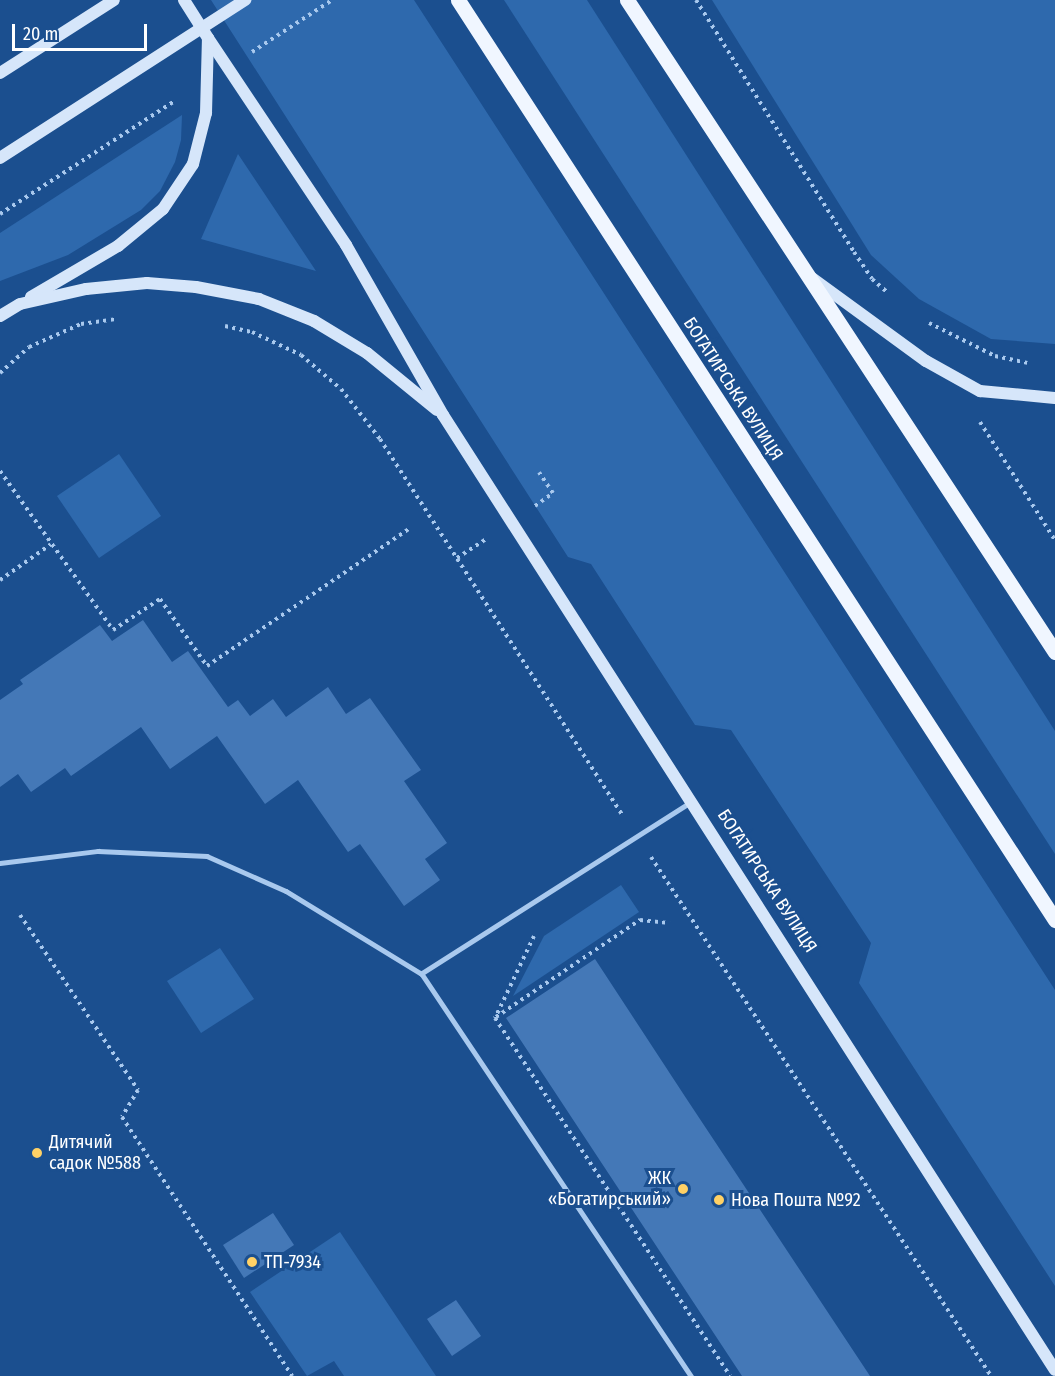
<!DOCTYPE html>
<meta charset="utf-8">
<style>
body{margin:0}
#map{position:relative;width:1055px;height:1376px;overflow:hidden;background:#1b4f8f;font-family:"Fira Sans Condensed",sans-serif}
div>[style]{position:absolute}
.green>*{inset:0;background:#2e69ad}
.building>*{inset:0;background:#4478b7}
.path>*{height:4px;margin-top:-2px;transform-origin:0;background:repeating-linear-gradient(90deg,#a9c9ee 0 3px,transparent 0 7.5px)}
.lane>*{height:4.5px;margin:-2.25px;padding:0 2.25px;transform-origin:2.25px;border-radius:2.25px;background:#a9c9ee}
.secondary>*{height:12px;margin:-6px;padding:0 6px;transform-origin:6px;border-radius:6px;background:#d6e6fa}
.primary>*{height:15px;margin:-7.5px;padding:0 7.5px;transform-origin:7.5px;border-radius:7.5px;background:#f0f6ff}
.dots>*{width:16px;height:16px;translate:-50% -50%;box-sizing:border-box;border:3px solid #1b4f8f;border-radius:50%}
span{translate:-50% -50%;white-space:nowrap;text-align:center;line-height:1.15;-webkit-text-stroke:6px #1b4f8f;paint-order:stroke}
.street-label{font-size:18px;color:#fff}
.poi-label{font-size:18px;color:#fff}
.left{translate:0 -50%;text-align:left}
.right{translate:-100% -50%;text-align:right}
.scale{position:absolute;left:12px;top:24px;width:135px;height:27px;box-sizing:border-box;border:3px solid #fff;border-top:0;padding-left:8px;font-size:18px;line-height:21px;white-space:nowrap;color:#fff;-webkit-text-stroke:4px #1b4f8f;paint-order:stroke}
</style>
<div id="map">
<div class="green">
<div style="clip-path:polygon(211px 0,414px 0,1055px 990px,1055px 1286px,859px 983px,871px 943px,731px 730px,695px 725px,591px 564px,568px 557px)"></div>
<div style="clip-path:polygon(504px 0,587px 0,1055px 731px,1055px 854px)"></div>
<div style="clip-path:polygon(712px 0,1055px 0,1055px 344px,991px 339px,919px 299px,871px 255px)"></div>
<div style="clip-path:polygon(182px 115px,181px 140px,175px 162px,160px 191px,141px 210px,68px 255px,0 281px,0 233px)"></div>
<div style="clip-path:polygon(238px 154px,316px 271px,201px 239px)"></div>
<div style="clip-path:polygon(119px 454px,161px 516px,99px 558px,57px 496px)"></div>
<div style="clip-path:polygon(621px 885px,639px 912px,513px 996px,544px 936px)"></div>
<div style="clip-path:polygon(220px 948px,254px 999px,201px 1033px,167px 981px)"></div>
<div style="clip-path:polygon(340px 1232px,436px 1376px,344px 1376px,334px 1361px,307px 1376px,250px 1292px)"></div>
</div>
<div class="building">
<div style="clip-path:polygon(143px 620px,172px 662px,188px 651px,228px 707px,238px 700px,250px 716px,273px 699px,286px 717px,328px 687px,346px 714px,370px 698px,421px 770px,404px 781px,447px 843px,425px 859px,440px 880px,404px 906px,360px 844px,348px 852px,298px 780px,265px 804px,217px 736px,170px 769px,141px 727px,71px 776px,65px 768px,31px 792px,18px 774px,0 787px,0 700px,23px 684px,20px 680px,100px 625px,112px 641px)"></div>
<div style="clip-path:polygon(595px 959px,686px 1098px,870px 1376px,742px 1376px,506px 1018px)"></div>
<div style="clip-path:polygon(273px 1213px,294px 1245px,244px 1278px,223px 1245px)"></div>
<div style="clip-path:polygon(456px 1300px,481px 1336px,452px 1356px,427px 1319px)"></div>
</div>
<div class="path">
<div style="left:696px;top:0;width:297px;rotate:57.9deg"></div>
<div style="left:854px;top:252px;width:32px;rotate:56deg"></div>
<div style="left:872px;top:279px;width:20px;rotate:41deg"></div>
<div style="left:252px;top:52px;width:95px;rotate:-33deg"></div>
<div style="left:0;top:214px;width:208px;rotate:-32.9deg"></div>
<div style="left:929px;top:323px;width:74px;rotate:26.6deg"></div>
<div style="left:995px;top:356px;width:33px;rotate:12deg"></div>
<div style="left:225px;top:326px;width:28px;rotate:13deg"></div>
<div style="left:252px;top:332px;width:54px;rotate:25.1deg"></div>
<div style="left:301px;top:355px;width:52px;rotate:40.4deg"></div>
<div style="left:341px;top:389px;width:63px;rotate:52deg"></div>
<div style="left:380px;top:439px;width:449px;rotate:57.2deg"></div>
<div style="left:0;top:373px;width:39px;rotate:-42deg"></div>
<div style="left:29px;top:347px;width:57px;rotate:-23.9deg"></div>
<div style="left:81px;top:324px;width:35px;rotate:-8deg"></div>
<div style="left:980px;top:422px;width:140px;rotate:57.6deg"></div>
<div style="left:0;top:471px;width:195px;rotate:54.6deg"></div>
<div style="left:113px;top:630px;width:56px;rotate:-33.4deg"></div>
<div style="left:160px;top:599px;width:82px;rotate:55deg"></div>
<div style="left:207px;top:666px;width:245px;rotate:-34.2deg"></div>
<div style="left:535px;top:506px;width:22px;rotate:-36deg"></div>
<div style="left:553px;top:493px;width:25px;rotate:-124deg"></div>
<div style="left:457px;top:558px;width:35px;rotate:-33deg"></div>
<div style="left:0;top:580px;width:62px;rotate:-35.2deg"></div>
<div style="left:651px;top:857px;width:620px;rotate:56.77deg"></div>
<div style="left:20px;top:915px;width:211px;rotate:56deg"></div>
<div style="left:138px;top:1090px;width:31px;rotate:121deg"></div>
<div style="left:122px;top:1117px;width:310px;rotate:56.7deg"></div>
<div style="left:534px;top:936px;width:91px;rotate:115.4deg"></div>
<div style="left:495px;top:1018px;width:428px;rotate:56.7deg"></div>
<div style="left:496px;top:1017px;width:174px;rotate:-34deg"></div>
<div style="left:640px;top:920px;width:30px;rotate:6deg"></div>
</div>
<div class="lane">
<div style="left:690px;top:803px;width:318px;rotate:147.5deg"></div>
<div style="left:422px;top:974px;width:484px;rotate:56.2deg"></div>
<div style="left:0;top:863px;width:99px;rotate:-7deg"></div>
<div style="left:98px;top:851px;width:109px;rotate:2.6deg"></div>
<div style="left:207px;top:856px;width:86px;rotate:23.9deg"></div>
<div style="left:286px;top:891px;width:159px;rotate:31.4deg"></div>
</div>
<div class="secondary">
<div style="left:208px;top:38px;width:249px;rotate:56.3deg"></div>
<div style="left:346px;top:245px;width:196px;rotate:60.3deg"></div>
<div style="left:443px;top:415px;width:1134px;rotate:57.35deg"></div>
<div style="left:0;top:73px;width:135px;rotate:-32.6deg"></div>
<div style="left:0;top:158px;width:292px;rotate:-32.8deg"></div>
<div style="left:812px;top:278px;width:141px;rotate:36.1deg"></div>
<div style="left:926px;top:361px;width:62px;rotate:29.1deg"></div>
<div style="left:980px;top:391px;width:75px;rotate:5.3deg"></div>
<div style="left:31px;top:297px;width:101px;rotate:-30.4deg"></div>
<div style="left:118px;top:246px;width:58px;rotate:-39.4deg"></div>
<div style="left:163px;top:209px;width:54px;rotate:-56.3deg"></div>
<div style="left:193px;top:164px;width:53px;rotate:-75.7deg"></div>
<div style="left:206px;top:113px;width:75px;rotate:-88.5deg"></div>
<div style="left:208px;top:38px;width:45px;rotate:-122.3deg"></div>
<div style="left:0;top:316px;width:23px;rotate:-31deg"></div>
<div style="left:20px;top:304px;width:68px;rotate:-12.8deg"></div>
<div style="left:86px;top:289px;width:61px;rotate:-5.6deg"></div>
<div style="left:147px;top:283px;width:49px;rotate:4.7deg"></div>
<div style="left:196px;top:287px;width:64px;rotate:10.8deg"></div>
<div style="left:259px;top:299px;width:59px;rotate:21.8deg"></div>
<div style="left:314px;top:321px;width:62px;rotate:31.1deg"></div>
<div style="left:367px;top:353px;width:90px;rotate:39.2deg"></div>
</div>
<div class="primary">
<div style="left:458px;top:0;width:1097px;rotate:57.02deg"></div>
<div style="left:627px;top:0;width:780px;rotate:56.72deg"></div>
</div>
<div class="dots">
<div style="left:37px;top:1153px;background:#ffd166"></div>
<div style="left:683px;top:1189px;background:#ffd166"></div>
<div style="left:719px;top:1200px;background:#ffd166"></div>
<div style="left:252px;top:1262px;background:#ffd166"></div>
</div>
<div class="street-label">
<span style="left:733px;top:389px;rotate:57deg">БОГАТИРСЬКА ВУЛИЦЯ</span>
<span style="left:767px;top:881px;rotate:57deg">БОГАТИРСЬКА ВУЛИЦЯ</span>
</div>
<div class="poi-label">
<span class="left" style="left:49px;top:1153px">Дитячий<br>садок №588</span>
<span class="right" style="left:671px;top:1189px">ЖК<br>«Богатирський»</span>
<span class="left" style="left:731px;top:1200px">Нова Пошта №92</span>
<span class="left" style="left:264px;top:1262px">ТП-7934</span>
</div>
<div class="scale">20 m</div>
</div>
